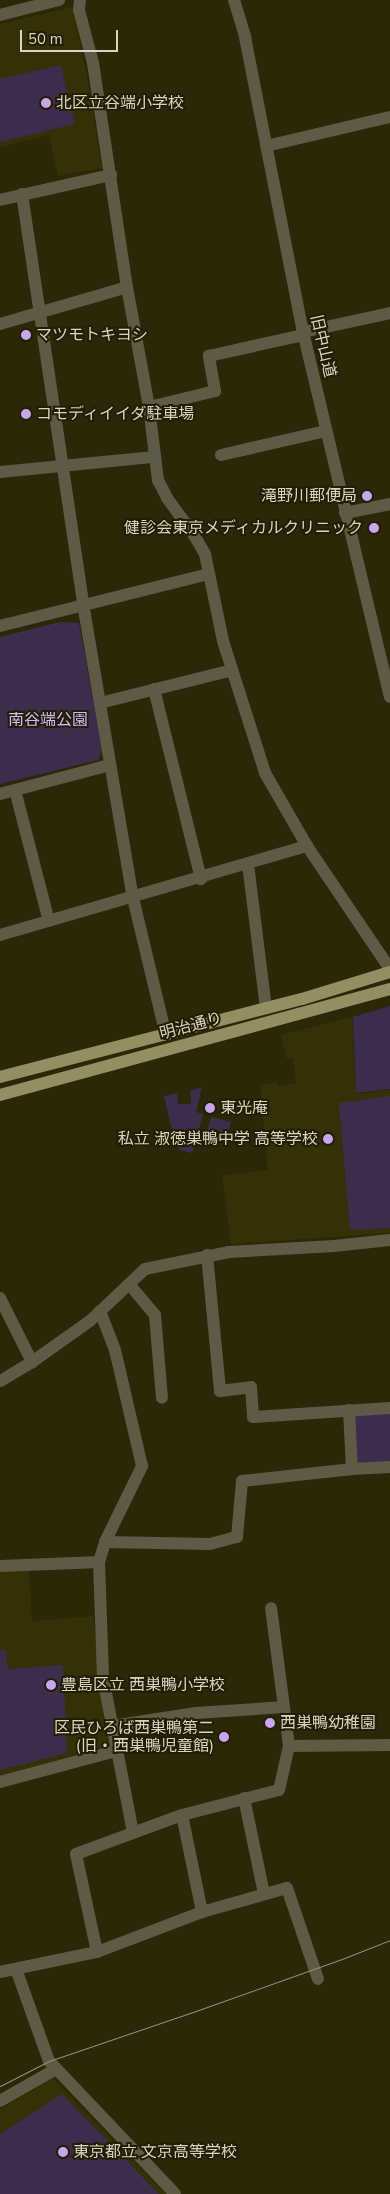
<!DOCTYPE html>
<meta charset="utf-8">
<style>
body{margin:0}
#map{position:relative;width:390px;height:2194px;overflow:hidden;background:#2b2808;font-family:"Nunito Sans","Noto Sans JP",sans-serif}
div>[style]{position:absolute}
.built>*{inset:0;background:#353107}
.green>*{inset:0;background:#3c2d4d}
.minor>*{height:12px;margin:-6px;padding:0 6px;transform-origin:6px;border-radius:6px;background:#5d5b46}
.tertiary>*{height:12px;margin:-6px;padding:0 6px;transform-origin:6px;border-radius:6px;background:#5d5b46}
.primary>*{height:12px;margin:-6px;padding:0 6px;transform-origin:6px;border-radius:6px;background:#938f63}
.tram>*{height:1px;margin:-0.5px;padding:0 0.5px;transform-origin:0.5px;border-radius:0.5px;background:#939179}
.dots>*{width:14px;height:14px;translate:-50% -50%;box-sizing:border-box;border:2px solid #221e00;border-radius:50%}
span{translate:-50% -50%;white-space:nowrap;text-align:center;line-height:1.15;-webkit-text-stroke:4px #221e00;paint-order:stroke}
.poi-label{font-size:16px;color:#d6d5c3}
.left{translate:0 -50%;text-align:left}
.right{translate:-100% -50%;text-align:right}
.street-label{font-size:16px;color:#d6d5c3}
.park-label{font-size:16px;color:#d6b7fd}
.scale{position:absolute;left:20px;top:30px;width:98px;height:22px;box-sizing:border-box;border:2px solid #d6d5c3;border-top:0;padding-left:6px;font-size:15px;line-height:18px;white-space:nowrap;color:#d6d5c3;-webkit-text-stroke:4px #221e00;paint-order:stroke}
</style>
<div id="map">
<div class="built">
<div style="clip-path:polygon(72px 7px,86px 71px,102px 168px,58px 176px,49px 135px,0 147px,0 24px)"></div>
<div style="clip-path:polygon(352px 1017px,356px 1094px,390px 1090px,390px 1233px,231px 1244px,222px 1175px,268px 1170px,260px 1086px,277px 1082px,279px 1086px,296px 1083px,293px 1058px,287px 1059px,281px 1035px)"></div>
<div style="clip-path:polygon(29px 1570px,32px 1621px,93px 1616px,110px 1749px,0 1777px,0 1571px)"></div>
<div style="clip-path:polygon(53px 2078px,166px 2194px,0 2194px,0 2110px)"></div>
</div>
<div class="green">
<div style="clip-path:polygon(61px 65px,75px 124px,0 142px,0 79px)"></div>
<div style="clip-path:polygon(60px 622px,79px 623px,102px 750px,98px 760px,0 784px,0 637px)"></div>
<div style="clip-path:polygon(390px 1006px,390px 1089px,356px 1093px,353px 1017px)"></div>
<div style="clip-path:polygon(202px 1087px,196px 1112px,203px 1114px,192px 1153px,180px 1150px,175px 1143px,164px 1096px,177px 1093px,178px 1104px,191px 1104px,190px 1091px)"></div>
<div style="clip-path:polygon(390px 1096px,390px 1228px,350px 1230px,339px 1103px)"></div>
<div style="clip-path:polygon(211px 1117px,231px 1122px,228px 1132px,217px 1131px,213px 1146px,204px 1144px)"></div>
<div style="clip-path:polygon(390px 1413px,390px 1463px,358px 1465px,354px 1416px)"></div>
<div style="clip-path:polygon(0 1650px,6px 1650px,8px 1669px,63px 1665px,67px 1753px,0 1770px)"></div>
<div style="clip-path:polygon(62px 2094px,159px 2194px,0 2194px,0 2134px)"></div>
</div>
<div class="minor">
<div style="left:80px;top:0;width:10px;rotate:96deg"></div>
<div style="left:79px;top:10px;width:55px;rotate:75.2deg"></div>
<div style="left:93px;top:63px;width:227px;rotate:81.4deg"></div>
<div style="left:127px;top:287px;width:122px;rotate:79.6deg"></div>
<div style="left:149px;top:407px;width:74px;rotate:83deg"></div>
<div style="left:158px;top:480px;width:20px;rotate:63deg"></div>
<div style="left:167px;top:498px;width:46px;rotate:53.9deg"></div>
<div style="left:194px;top:535px;width:22px;rotate:60deg"></div>
<div style="left:205px;top:554px;width:89px;rotate:78.3deg"></div>
<div style="left:223px;top:641px;width:139px;rotate:72.3deg"></div>
<div style="left:265px;top:773px;width:84px;rotate:60.1deg"></div>
<div style="left:307px;top:846px;width:148px;rotate:56deg"></div>
<div style="left:0;top:15px;width:61px;rotate:-14.3deg"></div>
<div style="left:266px;top:146px;width:127px;rotate:-13.2deg"></div>
<div style="left:22px;top:194px;width:426px;rotate:81.5deg"></div>
<div style="left:85px;top:615px;width:287px;rotate:80.4deg"></div>
<div style="left:133px;top:898px;width:141px;rotate:76.5deg"></div>
<div style="left:0;top:200px;width:114px;rotate:-12.7deg"></div>
<div style="left:0;top:324px;width:132px;rotate:-16.2deg"></div>
<div style="left:303px;top:332px;width:89px;rotate:-12.3deg"></div>
<div style="left:149px;top:407px;width:68px;rotate:-13.6deg"></div>
<div style="left:215px;top:391px;width:36px;rotate:-100deg"></div>
<div style="left:209px;top:356px;width:96px;rotate:-12.6deg"></div>
<div style="left:221px;top:455px;width:108px;rotate:-12.9deg"></div>
<div style="left:0;top:472px;width:155px;rotate:-5.6deg"></div>
<div style="left:345px;top:513px;width:46px;rotate:-11.3deg"></div>
<div style="left:0;top:626px;width:215px;rotate:-14deg"></div>
<div style="left:154px;top:689px;width:196px;rotate:76.1deg"></div>
<div style="left:100px;top:703px;width:136px;rotate:-14deg"></div>
<div style="left:15px;top:790px;width:135px;rotate:75.5deg"></div>
<div style="left:0;top:794px;width:114px;rotate:-14.8deg"></div>
<div style="left:248px;top:864px;width:145px;rotate:82.9deg"></div>
<div style="left:0;top:935px;width:320px;rotate:-16.2deg"></div>
<div style="left:207px;top:1255px;width:137px;rotate:84.5deg"></div>
<div style="left:220px;top:1391px;width:31px;rotate:-7deg"></div>
<div style="left:251px;top:1387px;width:30px;rotate:86deg"></div>
<div style="left:253px;top:1417px;width:137px;rotate:-3.8deg"></div>
<div style="left:129px;top:1284px;width:40px;rotate:50deg"></div>
<div style="left:155px;top:1315px;width:83px;rotate:85.2deg"></div>
<div style="left:32px;top:1362px;width:72px;rotate:-35.4deg"></div>
<div style="left:91px;top:1320px;width:74px;rotate:-43.4deg"></div>
<div style="left:145px;top:1269px;width:86px;rotate:-11.4deg"></div>
<div style="left:229px;top:1252px;width:105px;rotate:-3.3deg"></div>
<div style="left:334px;top:1246px;width:56px;rotate:-6.1deg"></div>
<div style="left:349px;top:1410px;width:59px;rotate:87.1deg"></div>
<div style="left:105px;top:1542px;width:105px;rotate:1.1deg"></div>
<div style="left:210px;top:1544px;width:28px;rotate:-15deg"></div>
<div style="left:237px;top:1537px;width:56px;rotate:-84.9deg"></div>
<div style="left:242px;top:1481px;width:111px;rotate:-6.2deg"></div>
<div style="left:352px;top:1469px;width:38px;rotate:-3deg"></div>
<div style="left:99px;top:1562px;width:116px;rotate:88deg"></div>
<div style="left:103px;top:1678px;width:157px;rotate:79deg"></div>
<div style="left:0;top:1566px;width:99px;rotate:-2.3deg"></div>
<div style="left:99px;top:1562px;width:21px;rotate:-73deg"></div>
<div style="left:105px;top:1542px;width:85px;rotate:-64deg"></div>
<div style="left:142px;top:1466px;width:119px;rotate:-103.1deg"></div>
<div style="left:115px;top:1350px;width:42px;rotate:-111deg"></div>
<div style="left:112px;top:1726px;width:85px;rotate:-8.8deg"></div>
<div style="left:196px;top:1713px;width:88px;rotate:-3.9deg"></div>
<div style="left:289px;top:1746px;width:101px;rotate:-0.6deg"></div>
<div style="left:0;top:1782px;width:120px;rotate:-15deg"></div>
<div style="left:244px;top:1798px;width:98px;rotate:78.2deg"></div>
<div style="left:182px;top:1815px;width:99px;rotate:78.3deg"></div>
<div style="left:97px;top:1952px;width:100px;rotate:-102.1deg"></div>
<div style="left:76px;top:1854px;width:113px;rotate:-20.2deg"></div>
<div style="left:182px;top:1815px;width:100px;rotate:-14.5deg"></div>
<div style="left:279px;top:1790px;width:45px;rotate:-77.2deg"></div>
<div style="left:289px;top:1746px;width:139px;rotate:-97.4deg"></div>
<div style="left:16px;top:1969px;width:98px;rotate:70.3deg"></div>
<div style="left:49px;top:2061px;width:183px;rotate:46.5deg"></div>
<div style="left:0;top:1972px;width:99px;rotate:-11.7deg"></div>
<div style="left:97px;top:1952px;width:112px;rotate:-20.9deg"></div>
<div style="left:202px;top:1912px;width:88px;rotate:-15.8deg"></div>
<div style="left:287px;top:1888px;width:96px;rotate:71.2deg"></div>
<div style="left:0;top:2101px;width:64px;rotate:-29.7deg"></div>
</div>
<div class="tertiary">
<div style="left:234px;top:0;width:39px;rotate:73deg"></div>
<div style="left:245px;top:37px;width:301px;rotate:78.9deg"></div>
<div style="left:303px;top:332px;width:375px;rotate:76.6deg"></div>
<div style="left:0;top:1298px;width:72px;rotate:63.4deg"></div>
<div style="left:32px;top:1362px;width:37px;rotate:149deg"></div>
</div>
<div class="primary">
<div style="left:0;top:1077px;width:312px;rotate:-14.5deg"></div>
<div style="left:302px;top:999px;width:92px;rotate:-17.1deg"></div>
<div style="left:0;top:1095px;width:404px;rotate:-15.2deg"></div>
</div>
<div class="tram">
<div style="left:0;top:2086px;width:55px;rotate:-27deg"></div>
<div style="left:49px;top:2061px;width:152px;rotate:-18.8deg"></div>
<div style="left:193px;top:2012px;width:158px;rotate:-19.6deg"></div>
<div style="left:342px;top:1959px;width:52px;rotate:-21.6deg"></div>
</div>
<div class="dots">
<div style="left:46px;top:103px;background:#c7a6ef"></div>
<div style="left:26px;top:335px;background:#c7a6ef"></div>
<div style="left:26px;top:414px;background:#c7a6ef"></div>
<div style="left:367px;top:496px;background:#c7a6ef"></div>
<div style="left:374px;top:528px;background:#c7a6ef"></div>
<div style="left:210px;top:1108px;background:#c7a6ef"></div>
<div style="left:328px;top:1139px;background:#c7a6ef"></div>
<div style="left:51px;top:1685px;background:#c7a6ef"></div>
<div style="left:270px;top:1723px;background:#c7a6ef"></div>
<div style="left:224px;top:1737px;background:#c7a6ef"></div>
<div style="left:63px;top:2152px;background:#c7a6ef"></div>
</div>
<div class="poi-label">
<span class="left" style="left:56px;top:103px">北区立谷端小学校</span>
<span class="left" style="left:36px;top:335px">マツモトキヨシ</span>
<span class="left" style="left:36px;top:414px">コモディイイダ駐車場</span>
<span class="right" style="left:357px;top:496px">滝野川郵便局</span>
<span class="right" style="left:363px;top:528px">健診会東京メディカルクリニック</span>
<span class="left" style="left:220px;top:1108px">東光庵</span>
<span class="right" style="left:318px;top:1139px">私立 淑徳巣鴨中学 高等学校</span>
<span class="left" style="left:61px;top:1685px">豊島区立 西巣鴨小学校</span>
<span class="left" style="left:280px;top:1723px">西巣鴨幼稚園</span>
<span class="right" style="left:214px;top:1737px">区民ひろば西巣鴨第二<br>(旧・西巣鴨児童館)</span>
<span class="left" style="left:73px;top:2152px">東京都立 文京高等学校</span>
</div>
<div class="street-label">
<span style="left:323px;top:346px;rotate:77deg">旧中山道</span>
<span style="left:191px;top:1026px;rotate:-15deg">明治通り</span>
</div>
<div class="park-label">
<span style="left:48px;top:720px">南谷端公園</span>
</div>
<div class="scale">50 m</div>
</div>
